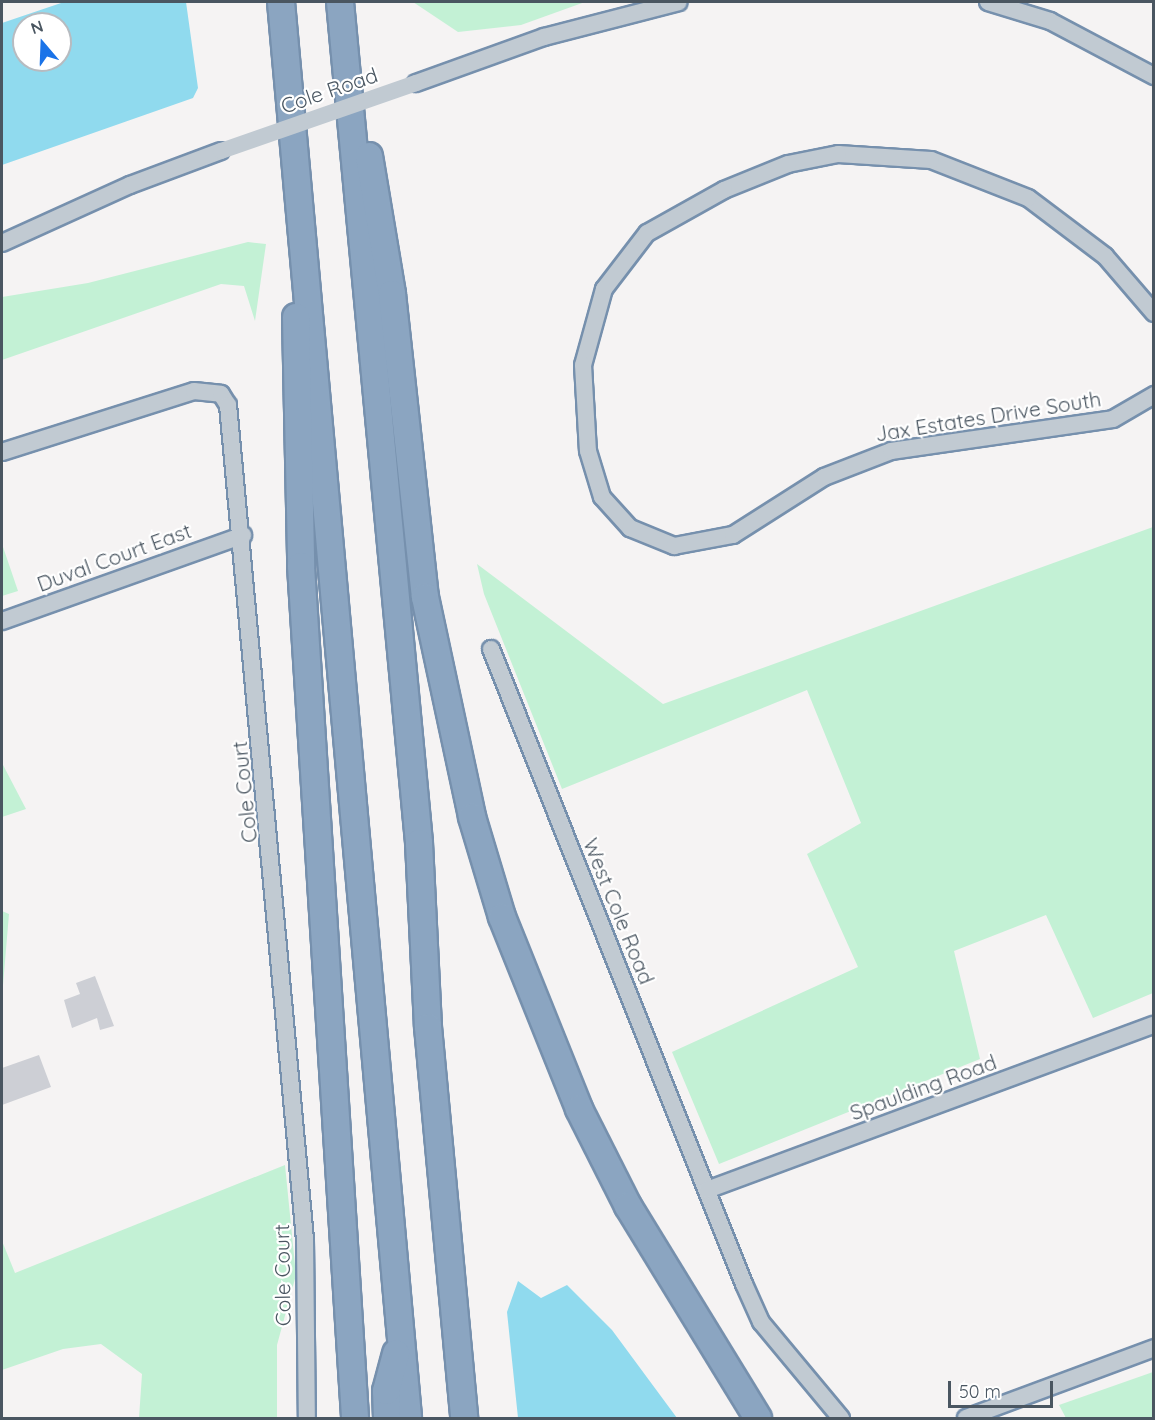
<!DOCTYPE html>
<style>
body{margin:0}
#map{position:relative;width:1155px;height:1420px;overflow:hidden;background:#f5f3f3;font-family:Quicksand,sans-serif}
div>[style]{position:absolute}
.green>*{inset:0;background:#c3f1d5}
.water>*{inset:0;background:#90daee}
.building>*{inset:0;background:#cdcfd5}
.roads{filter:drop-shadow(2px 0 #7690ad) drop-shadow(-2px 0 #7690ad) drop-shadow(0 2px #7690ad) drop-shadow(0 -2px #7690ad)}
.minor>*{height:16px;margin:-8px;padding:0 8px;transform-origin:8px;border-radius:8px;background:#c1cad2}
.highway>*{height:26px;margin:-13px;padding:0 13px;transform-origin:13px;border-radius:13px;background:#8ba5c1}
.minor-bridge>*{height:16px;margin:-8px;padding:0 8px;transform-origin:8px;border-radius:8px;background:#c1cad2}
span{translate:-50% -50%;white-space:nowrap;text-align:center;line-height:1.15;-webkit-text-stroke:4.5px #fff;paint-order:stroke}
.street-label{font-size:21px;color:#4a5661}
.frame{position:absolute;inset:0;border:3px solid #4a5661;pointer-events:none}
.north{position:absolute;left:12px;top:12px;width:60px;height:60px;box-sizing:border-box;background:#fff;border:2px solid #b7bbc0;border-radius:50%;rotate:341deg;font-size:16px;font-weight:700;line-height:24px;text-align:center;color:#4a5661}
.north::after{content:'';display:block;margin:auto;width:21px;height:27px;background:#1a73e8;clip-path:polygon(50% 0,100% 100%,50% 72%,0 100%)}
.scale{position:absolute;left:948px;top:1381px;width:105px;height:27px;box-sizing:border-box;border:3px solid #4a5661;border-top:0;padding-left:8px;font-size:18px;line-height:21px;white-space:nowrap;color:#4a5661;-webkit-text-stroke:4px #fff;paint-order:stroke}
</style>
<div id="map">
<div class="green">
<div style="clip-path:polygon(413px 2px,585px 2px,521px 25px,458px 32px)"></div>
<div style="clip-path:polygon(248px 242px,266px 244px,255px 321px,244px 286px,221px 284px,2px 360px,2px 297px,88px 283px)"></div>
<div style="clip-path:polygon(1153px 527px,1153px 993px,1093px 1018px,1046px 915px,954px 951px,980px 1059px,719px 1164px,672px 1052px,858px 967px,807px 854px,861px 823px,807px 690px,562px 789px,484px 594px,477px 564px,663px 704px)"></div>
<div style="clip-path:polygon(2px 544px,18px 591px,2px 596px)"></div>
<div style="clip-path:polygon(2px 763px,26px 809px,2px 817px)"></div>
<div style="clip-path:polygon(2px 911px,9px 914px,2px 997px,2px 910px)"></div>
<div style="clip-path:polygon(285px 1165px,296px 1275px,277px 1345px,277px 1418px,139px 1418px,142px 1374px,101px 1344px,63px 1349px,2px 1370px,2px 1418px,2px 1241px,15px 1273px)"></div>
<div style="clip-path:polygon(1153px 1372px,1153px 1418px,1066px 1418px,1059px 1405px)"></div>
</div>
<div class="water">
<div style="clip-path:polygon(evenodd,64px 2px,186px 2px,198px 88px,193px 98px,2px 165px,2px 23px,64px 2px,24px 24px,60px 24px,60px 60px,24px 60px,24px 24px)"></div>
<div style="clip-path:polygon(518px 1281px,541px 1298px,567px 1285px,612px 1330px,677px 1418px,518px 1418px,507px 1312px)"></div>
</div>
<div class="building">
<div style="clip-path:polygon(95px 976px,114px 1026px,100px 1030px,97px 1018px,72px 1028px,64px 1000px,80px 994px,76px 983px)"></div>
<div style="clip-path:polygon(39px 1055px,51px 1087px,2px 1105px,2px 1068px)"></div>
</div>
<div class="roads">
<div class="minor">
<div style="left:988px;top:2px;width:65px;rotate:17deg"></div>
<div style="left:1050px;top:21px;width:118px;rotate:27.9deg"></div>
<div style="left:416px;top:83px;width:136px;rotate:-19.8deg"></div>
<div style="left:544px;top:37px;width:139px;rotate:-14.5deg"></div>
<div style="left:2px;top:243px;width:141px;rotate:-24.4deg"></div>
<div style="left:130px;top:185px;width:97px;rotate:-20.5deg"></div>
<div style="left:1154px;top:313px;width:75px;rotate:-130.7deg"></div>
<div style="left:1105px;top:256px;width:96px;rotate:-143deg"></div>
<div style="left:1028px;top:198px;width:104px;rotate:-158.6deg"></div>
<div style="left:931px;top:160px;width:93px;rotate:-176.3deg"></div>
<div style="left:838px;top:154px;width:51px;rotate:168.7deg"></div>
<div style="left:788px;top:164px;width:69px;rotate:157.9deg"></div>
<div style="left:724px;top:190px;width:88px;rotate:150.8deg"></div>
<div style="left:647px;top:233px;width:71px;rotate:127.5deg"></div>
<div style="left:604px;top:289px;width:79px;rotate:105.4deg"></div>
<div style="left:583px;top:365px;width:86px;rotate:86.7deg"></div>
<div style="left:588px;top:451px;width:48px;rotate:73.1deg"></div>
<div style="left:602px;top:497px;width:42px;rotate:47.9deg"></div>
<div style="left:630px;top:528px;width:48px;rotate:22.2deg"></div>
<div style="left:674px;top:546px;width:60px;rotate:-10.6deg"></div>
<div style="left:733px;top:535px;width:108px;rotate:-32.5deg"></div>
<div style="left:824px;top:477px;width:72px;rotate:-21.2deg"></div>
<div style="left:891px;top:451px;width:224px;rotate:-8.2deg"></div>
<div style="left:1113px;top:419px;width:48px;rotate:-30.3deg"></div>
<div style="left:2px;top:452px;width:201px;rotate:-17.6deg"></div>
<div style="left:194px;top:391px;width:27px;rotate:6deg"></div>
<div style="left:221px;top:394px;width:13px;rotate:58deg"></div>
<div style="left:228px;top:405px;width:839px;rotate:84.73deg"></div>
<div style="left:305px;top:1240px;width:178px;rotate:89.4deg"></div>
<div style="left:2px;top:621px;width:256px;rotate:-19.6deg"></div>
<div style="left:491px;top:649px;width:684px;rotate:68.28deg"></div>
<div style="left:744px;top:1284px;width:42px;rotate:65.9deg"></div>
<div style="left:761px;top:1322px;width:125px;rotate:50.2deg"></div>
<div style="left:707px;top:1190px;width:476px;rotate:-20.3deg"></div>
<div style="left:966px;top:1418px;width:201px;rotate:-20.4deg"></div>
</div>
<div class="highway">
<div style="left:281px;top:2px;width:1422px;rotate:84.87deg"></div>
<div style="left:340px;top:2px;width:845px;rotate:84.63deg"></div>
<div style="left:419px;top:843px;width:184px;rotate:87.2deg"></div>
<div style="left:428px;top:1027px;width:393px;rotate:84.7deg"></div>
<div style="left:369px;top:156px;width:140px;rotate:80.5deg"></div>
<div style="left:392px;top:294px;width:305px;rotate:83.8deg"></div>
<div style="left:425px;top:597px;width:225px;rotate:77.9deg"></div>
<div style="left:472px;top:817px;width:104px;rotate:73.3deg"></div>
<div style="left:502px;top:917px;width:207px;rotate:68.1deg"></div>
<div style="left:579px;top:1109px;width:109px;rotate:63.2deg"></div>
<div style="left:628px;top:1206px;width:249px;rotate:58.5deg"></div>
<div style="left:296px;top:317px;width:249px;rotate:88.8deg"></div>
<div style="left:301px;top:566px;width:854px;rotate:86.37deg"></div>
<div style="left:387px;top:1418px;width:27px;rotate:-92deg"></div>
<div style="left:386px;top:1391px;width:39px;rotate:-75deg"></div>
</div>
</div>
<div class="minor-bridge">
<div style="left:221px;top:151px;width:207px;rotate:-19.2deg"></div>
</div>
<div class="street-label">
<span style="left:329px;top:90px;rotate:-19deg">Cole Road</span>
<span style="left:988px;top:416px;rotate:-9deg">Jax Estates Drive South</span>
<span style="left:114px;top:557px;rotate:-20deg">Duval Court East</span>
<span style="left:244px;top:792px;rotate:-96deg">Cole Court</span>
<span style="left:619px;top:911px;rotate:68deg">West Cole Road</span>
<span style="left:923px;top:1087px;rotate:-20deg">Spaulding Road</span>
<span style="left:282px;top:1275px;rotate:-91deg">Cole Court</span>
</div>
<div class="frame"></div>
<div class="north">N</div>
<div class="scale">50 m</div>
</div>
